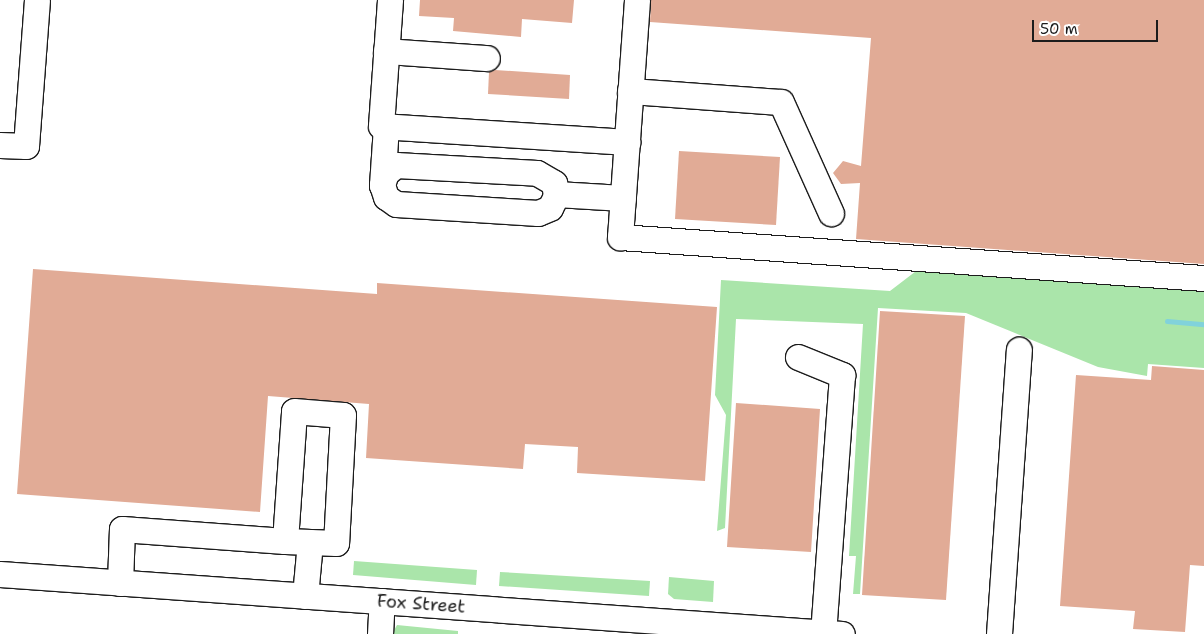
<!DOCTYPE html>
<style>
body{margin:0}
#map{position:relative;width:1204px;height:634px;overflow:hidden;background:#fff;font-family:"Shantell Sans",sans-serif}
div>[style]{position:absolute}
.green>*{inset:0;background:#aae5aa}
.stream>*{height:5px;margin:-2.5px;padding:0 2.5px;transform-origin:2.5px;border-radius:2.5px;background:#81d2db}
.building>*{inset:0;background:#e1ab96}
.roads{filter:drop-shadow(1px 0 #1c1c1c) drop-shadow(-1px 0 #1c1c1c) drop-shadow(0 1px #1c1c1c) drop-shadow(0 -1px #1c1c1c)}
.minor>*{height:25px;margin:-12.5px;padding:0 12.5px;transform-origin:12.5px;border-radius:12.5px;background:#fff}
span{translate:-50% -50%;white-space:nowrap;text-align:center;line-height:1.15;-webkit-text-stroke:5px #fff;paint-order:stroke}
.street-label{font-size:18px;color:#1c1c1c}
.scale{position:absolute;left:1032px;top:20px;width:126px;height:22px;box-sizing:border-box;border:2px solid #1c1c1c;border-top:0;padding-left:6px;font-size:15px;line-height:18px;white-space:nowrap;color:#1c1c1c;-webkit-text-stroke:4px #fff;paint-order:stroke}
</style>
<div id="map">
<div class="green">
<div style="clip-path:polygon(941px 252px,1204px 272px,1204px 368px,1148px 364px,1147px 376px,1098px 367px,966px 313px,878px 308px,860px 594px,853px 594px,856px 556px,849px 556px,863px 324px,736px 319px,725px 528px,717px 531px,726px 415px,715px 395px,721px 280px,890px 291px)"></div>
<div style="clip-path:polygon(354px 561px,477px 570px,476px 585px,353px 575px)"></div>
<div style="clip-path:polygon(500px 572px,650px 581px,649px 596px,499px 586px)"></div>
<div style="clip-path:polygon(669px 577px,714px 581px,713px 602px,674px 599px,668px 594px)"></div>
<div style="clip-path:polygon(397px 625px,458px 631px,458px 634px,392px 634px)"></div>
</div>
<div class="stream">
<div style="left:1167px;top:321px;width:37px;rotate:5deg"></div>
</div>
<div class="building">
<div style="clip-path:polygon(420px 0,574px 0,572px 23px,522px 19px,521px 37px,453px 31px,454px 18px,419px 16px)"></div>
<div style="clip-path:polygon(651px 0,1204px 0,1204px 264px,856px 239px,860px 183px,841px 184px,833px 173px,843px 161px,861px 166px,871px 38px,650px 22px)"></div>
<div style="clip-path:polygon(495px 70px,570px 75px,569px 99px,488px 94px,489px 72px)"></div>
<div style="clip-path:polygon(679px 151px,780px 157px,776px 225px,675px 219px)"></div>
<div style="clip-path:polygon(33px 269px,377px 294px,377px 283px,717px 307px,705px 481px,577px 473px,578px 447px,525px 444px,523px 469px,366px 458px,369px 404px,268px 396px,260px 512px,17px 494px)"></div>
<div style="clip-path:polygon(880px 311px,965px 316px,946px 600px,862px 595px)"></div>
<div style="clip-path:polygon(1152px 366px,1204px 370px,1204px 566px,1190px 565px,1185px 632px,1133px 629px,1135px 611px,1060px 606px,1076px 375px,1151px 380px)"></div>
<div style="clip-path:polygon(736px 403px,820px 409px,811px 552px,727px 547px)"></div>
</div>
<div class="roads">
<div class="minor">
<div style="left:390px;top:0;width:126px;rotate:94.1deg"></div>
<div style="left:381px;top:126px;width:247px;rotate:3.7deg"></div>
<div style="left:637px;top:0;width:238px;rotate:94.1deg"></div>
<div style="left:620px;top:237px;width:585px;rotate:4.02deg"></div>
<div style="left:386px;top:51px;width:101px;rotate:4deg"></div>
<div style="left:630px;top:91px;width:151px;rotate:4.2deg"></div>
<div style="left:781px;top:102px;width:122px;rotate:65.8deg"></div>
<div style="left:0;top:145px;width:26px;rotate:2deg"></div>
<div style="left:26px;top:146px;width:146px;rotate:-85.7deg"></div>
<div style="left:396px;top:165px;width:141px;rotate:3.2deg"></div>
<div style="left:537px;top:173px;width:20px;rotate:30deg"></div>
<div style="left:554px;top:183px;width:13px;rotate:81deg"></div>
<div style="left:556px;top:196px;width:13px;rotate:117deg"></div>
<div style="left:550px;top:208px;width:13px;rotate:157deg"></div>
<div style="left:538px;top:213px;width:142px;rotate:-176.4deg"></div>
<div style="left:396px;top:204px;width:12px;rotate:-145deg"></div>
<div style="left:386px;top:197px;width:13px;rotate:-108deg"></div>
<div style="left:382px;top:185px;width:13px;rotate:-72deg"></div>
<div style="left:386px;top:173px;width:13px;rotate:-39deg"></div>
<div style="left:382px;top:185px;width:58px;rotate:-86.1deg"></div>
<div style="left:556px;top:194px;width:67px;rotate:3.4deg"></div>
<div style="left:798px;top:357px;width:48px;rotate:22.2deg"></div>
<div style="left:842px;top:375px;width:259px;rotate:94.2deg"></div>
<div style="left:0;top:574px;width:844px;rotate:4.08deg"></div>
<div style="left:120px;top:583px;width:54px;rotate:-87.9deg"></div>
<div style="left:122px;top:529px;width:163px;rotate:4.2deg"></div>
<div style="left:285px;top:541px;width:130px;rotate:-86deg"></div>
<div style="left:294px;top:411px;width:49px;rotate:4.7deg"></div>
<div style="left:343px;top:415px;width:128px;rotate:93.1deg"></div>
<div style="left:336px;top:543px;width:51px;rotate:-177.8deg"></div>
<div style="left:305px;top:596px;width:54px;rotate:-84.7deg"></div>
<div style="left:380px;top:634px;width:33px;rotate:-87deg"></div>
<div style="left:999px;top:634px;width:285px;rotate:-86deg"></div>
</div>
</div>
<div class="street-label">
<span style="left:421px;top:604px;rotate:4deg">Fox Street</span>
</div>
<div class="scale">50 m</div>
</div>
